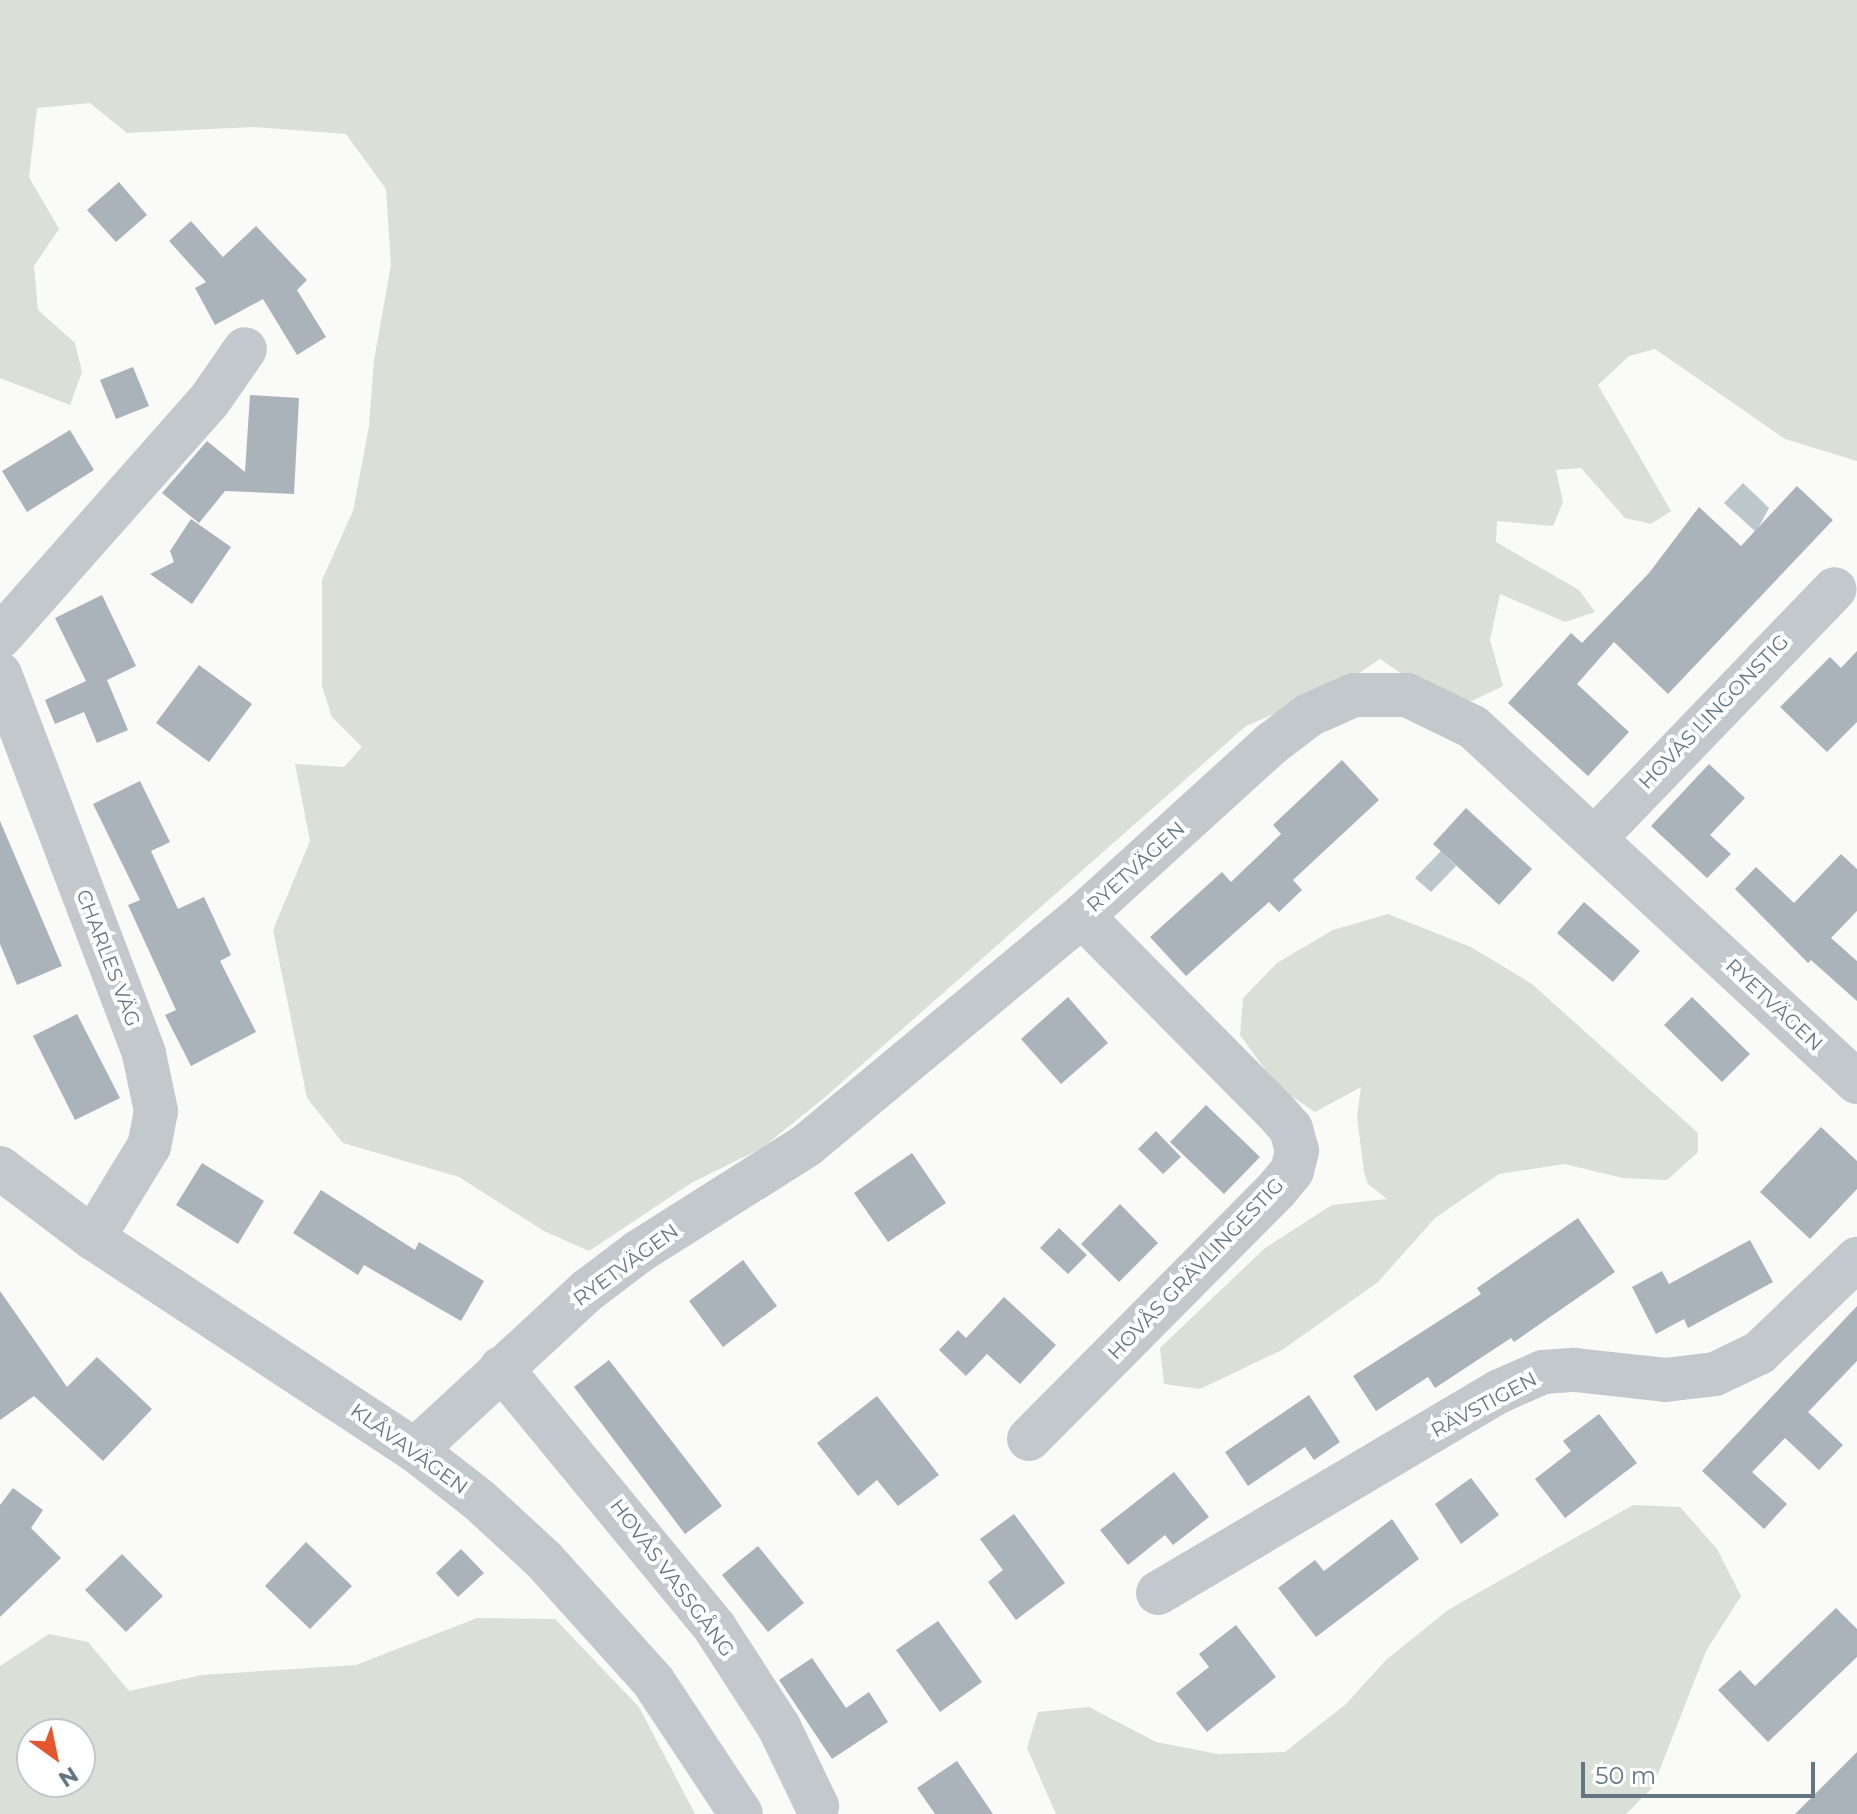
<!DOCTYPE html>
<meta charset="utf-8">
<style>
body{margin:0}
#map{position:relative;width:1857px;height:1814px;overflow:hidden;background:#fafaf8;font-family:Montserrat,sans-serif}
div>[style]{position:absolute}
.green>*{inset:0;background:#dadfd7}
.water>*{inset:0;background:#bbc7cb}
.building>*{inset:0;background:#aab3b9}
.minor>*{height:44px;margin:-22px;padding:0 22px;transform-origin:22px;border-radius:22px;background:#c3c8cc}
span{translate:-50% -50%;white-space:nowrap;text-align:center;line-height:1.15;-webkit-text-stroke:8px #fff;paint-order:stroke}
.street-label{font-size:20px;color:#657683}
.north{position:absolute;left:16px;top:1718px;width:80px;height:80px;box-sizing:border-box;background:#fff;border:2px solid #c1c8cd;border-radius:50%;rotate:147deg;font-size:22px;font-weight:700;line-height:32px;text-align:center;color:#657683}
.north::after{content:'';display:block;margin:auto;width:28px;height:36px;background:#e4572e;clip-path:polygon(50% 0,100% 100%,50% 72%,0 100%)}
.scale{position:absolute;left:1581px;top:1762px;width:234px;height:36px;box-sizing:border-box;border:4px solid #657683;border-top:0;padding-left:10px;font-size:24px;line-height:28px;white-space:nowrap;color:#657683;-webkit-text-stroke:6px #fff;paint-order:stroke}
</style>
<div id="map">
<div class="green">
<div style="clip-path:polygon(0 0,1857px 0,1857px 461px,1785px 439px,1655px 349px,1629px 356px,1598px 385px,1671px 511px,1651px 524px,1625px 518px,1581px 468px,1556px 470px,1563px 502px,1553px 526px,1497px 521px,1496px 542px,1579px 590px,1595px 612px,1565px 622px,1500px 594px,1490px 640px,1503px 686px,1472px 701px,1433px 695px,1380px 659px,1341px 685px,1246px 726px,824px 1098px,762px 1148px,691px 1183px,589px 1251px,544px 1231px,459px 1177px,343px 1143px,307px 1098px,273px 930px,310px 841px,295px 764px,344px 767px,362px 747px,332px 717px,322px 686px,322px 580px,353px 511px,369px 426px,374px 360px,391px 265px,386px 189px,346px 134px,253px 127px,127px 133px,90px 103px,37px 108px,29px 177px,59px 229px,34px 266px,38px 310px,75px 343px,82px 372px,70px 405px,0 378px)"></div>
<div style="clip-path:polygon(1388px 914px,1471px 947px,1532px 984px,1698px 1133px,1698px 1152px,1667px 1180px,1623px 1178px,1564px 1164px,1499px 1174px,1435px 1218px,1378px 1282px,1282px 1350px,1200px 1389px,1164px 1384px,1160px 1348px,1265px 1248px,1332px 1205px,1387px 1199px,1368px 1184px,1364px 1172px,1357px 1117px,1361px 1087px,1315px 1112px,1278px 1087px,1240px 1035px,1243px 998px,1277px 963px,1333px 930px)"></div>
<div style="clip-path:polygon(1633px 1505px,1680px 1507px,1717px 1549px,1741px 1596px,1706px 1651px,1653px 1787px,1626px 1814px,1056px 1814px,1027px 1748px,1038px 1712px,1089px 1707px,1156px 1742px,1218px 1754px,1285px 1752px,1346px 1704px,1387px 1659px,1448px 1610px)"></div>
<div style="clip-path:polygon(evenodd,477px 1618px,555px 1619px,639px 1707px,695px 1814px,0 1814px,0 1666px,49px 1634px,88px 1642px,129px 1691px,202px 1675px,356px 1665px,477px 1618px,32px 1734px,80px 1734px,80px 1782px,32px 1782px,32px 1734px)"></div>
</div>
<div class="water">
<div style="clip-path:polygon(1743px 483px,1769px 508px,1756px 532px,1724px 503px)"></div>
<div style="clip-path:polygon(1441px 851px,1456px 866px,1431px 892px,1415px 878px)"></div>
</div>
<div class="building">
<div style="clip-path:polygon(119px 182px,147px 215px,116px 242px,87px 210px)"></div>
<div style="clip-path:polygon(191px 221px,223px 257px,256px 226px,307px 280px,297px 290px,326px 337px,297px 355px,263px 299px,215px 325px,195px 288px,206px 282px,169px 241px)"></div>
<div style="clip-path:polygon(133px 367px,149px 406px,116px 419px,100px 380px)"></div>
<div style="clip-path:polygon(250px 395px,299px 398px,294px 494px,225px 491px,199px 523px,162px 493px,207px 441px,245px 472px)"></div>
<div style="clip-path:polygon(70px 430px,94px 470px,27px 512px,2px 471px)"></div>
<div style="clip-path:polygon(1797px 486px,1833px 520px,1668px 694px,1614px 642px,1577px 684px,1629px 732px,1588px 776px,1508px 703px,1571px 633px,1582px 643px,1649px 573px,1699px 507px,1741px 546px)"></div>
<div style="clip-path:polygon(191px 519px,231px 547px,192px 604px,150px 574px,174px 562px,170px 551px)"></div>
<div style="clip-path:polygon(102px 595px,136px 666px,107px 680px,128px 730px,97px 743px,84px 712px,55px 724px,45px 700px,86px 681px,55px 618px)"></div>
<div style="clip-path:polygon(1857px 651px,1857px 722px,1827px 752px,1780px 707px,1830px 657px,1841px 668px)"></div>
<div style="clip-path:polygon(199px 665px,252px 704px,209px 762px,156px 723px)"></div>
<div style="clip-path:polygon(1342px 760px,1379px 800px,1293px 880px,1302px 890px,1279px 912px,1269px 902px,1186px 976px,1150px 937px,1222px 872px,1231px 882px,1281px 834px,1273px 825px)"></div>
<div style="clip-path:polygon(1709px 764px,1745px 798px,1710px 835px,1731px 854px,1707px 878px,1651px 826px)"></div>
<div style="clip-path:polygon(140px 781px,170px 842px,151px 851px,178px 909px,204px 897px,231px 955px,220px 961px,256px 1032px,191px 1066px,165px 1015px,176px 1010px,128px 905px,140px 900px,93px 804px)"></div>
<div style="clip-path:polygon(1466px 808px,1532px 869px,1499px 905px,1433px 844px)"></div>
<div style="clip-path:polygon(0 821px,62px 966px,17px 985px,0 944px)"></div>
<div style="clip-path:polygon(1841px 854px,1857px 869px,1857px 911px,1831px 938px,1857px 961px,1857px 1001px,1811px 960px,1808px 963px,1735px 889px,1756px 867px,1794px 903px)"></div>
<div style="clip-path:polygon(1584px 902px,1640px 951px,1613px 982px,1557px 933px)"></div>
<div style="clip-path:polygon(1068px 997px,1108px 1043px,1061px 1084px,1021px 1039px)"></div>
<div style="clip-path:polygon(1692px 997px,1750px 1054px,1722px 1082px,1664px 1025px)"></div>
<div style="clip-path:polygon(77px 1014px,120px 1098px,75px 1120px,33px 1036px)"></div>
<div style="clip-path:polygon(1206px 1105px,1260px 1157px,1224px 1194px,1170px 1142px)"></div>
<div style="clip-path:polygon(1821px 1127px,1857px 1161px,1857px 1189px,1810px 1239px,1760px 1192px)"></div>
<div style="clip-path:polygon(1156px 1131px,1181px 1157px,1163px 1174px,1138px 1149px)"></div>
<div style="clip-path:polygon(912px 1153px,946px 1203px,888px 1242px,854px 1193px)"></div>
<div style="clip-path:polygon(202px 1163px,264px 1201px,238px 1244px,176px 1205px)"></div>
<div style="clip-path:polygon(321px 1190px,415px 1250px,419px 1242px,484px 1281px,461px 1321px,364px 1265px,358px 1275px,293px 1233px)"></div>
<div style="clip-path:polygon(1120px 1204px,1158px 1243px,1119px 1282px,1081px 1244px)"></div>
<div style="clip-path:polygon(1578px 1218px,1615px 1272px,1514px 1342px,1511px 1338px,1435px 1388px,1428px 1377px,1376px 1411px,1353px 1376px,1481px 1294px,1477px 1288px)"></div>
<div style="clip-path:polygon(1059px 1228px,1087px 1255px,1068px 1274px,1040px 1248px)"></div>
<div style="clip-path:polygon(1750px 1240px,1773px 1282px,1688px 1328px,1684px 1319px,1656px 1334px,1632px 1287px,1662px 1271px,1669px 1284px)"></div>
<div style="clip-path:polygon(743px 1260px,777px 1306px,723px 1347px,689px 1301px)"></div>
<div style="clip-path:polygon(0 1291px,67px 1387px,97px 1357px,152px 1409px,103px 1461px,34px 1396px,0 1420px)"></div>
<div style="clip-path:polygon(1004px 1297px,1056px 1345px,1020px 1384px,987px 1354px,966px 1376px,939px 1350px,958px 1330px,966px 1338px)"></div>
<div style="clip-path:polygon(1857px 1306px,1857px 1361px,1808px 1412px,1843px 1445px,1819px 1470px,1785px 1438px,1752px 1472px,1787px 1504px,1764px 1529px,1702px 1471px)"></div>
<div style="clip-path:polygon(609px 1360px,722px 1506px,685px 1534px,574px 1387px)"></div>
<div style="clip-path:polygon(1309px 1395px,1340px 1442px,1314px 1460px,1305px 1447px,1248px 1486px,1225px 1452px)"></div>
<div style="clip-path:polygon(877px 1396px,939px 1475px,898px 1506px,877px 1480px,858px 1496px,817px 1443px)"></div>
<div style="clip-path:polygon(1599px 1414px,1637px 1463px,1565px 1518px,1535px 1479px,1571px 1451px,1563px 1441px)"></div>
<div style="clip-path:polygon(1174px 1472px,1209px 1517px,1173px 1545px,1165px 1535px,1128px 1565px,1100px 1530px)"></div>
<div style="clip-path:polygon(1471px 1478px,1499px 1515px,1461px 1544px,1435px 1504px)"></div>
<div style="clip-path:polygon(13px 1488px,43px 1510px,31px 1528px,61px 1558px,0 1617px,0 1505px)"></div>
<div style="clip-path:polygon(1014px 1514px,1065px 1583px,1016px 1620px,988px 1582px,1003px 1570px,980px 1539px)"></div>
<div style="clip-path:polygon(1392px 1519px,1419px 1559px,1316px 1637px,1278px 1588px,1315px 1560px,1324px 1571px)"></div>
<div style="clip-path:polygon(306px 1542px,352px 1586px,310px 1629px,265px 1586px)"></div>
<div style="clip-path:polygon(758px 1546px,804px 1603px,768px 1632px,722px 1575px)"></div>
<div style="clip-path:polygon(461px 1549px,484px 1573px,458px 1597px,436px 1573px)"></div>
<div style="clip-path:polygon(122px 1554px,163px 1596px,126px 1632px,85px 1590px)"></div>
<div style="clip-path:polygon(1836px 1608px,1857px 1629px,1857px 1657px,1768px 1742px,1718px 1690px,1740px 1670px,1755px 1686px)"></div>
<div style="clip-path:polygon(938px 1621px,982px 1682px,940px 1712px,896px 1650px)"></div>
<div style="clip-path:polygon(1236px 1625px,1276px 1677px,1207px 1732px,1176px 1693px,1209px 1667px,1199px 1654px)"></div>
<div style="clip-path:polygon(812px 1658px,846px 1708px,869px 1692px,888px 1722px,832px 1759px,779px 1680px)"></div>
<div style="clip-path:polygon(1857px 1752px,1857px 1814px,1795px 1814px)"></div>
<div style="clip-path:polygon(957px 1761px,993px 1814px,935px 1814px,917px 1788px)"></div>
</div>
<div class="minor">
<div style="left:0;top:637px;width:315px;rotate:-48.5deg"></div>
<div style="left:209px;top:401px;width:63px;rotate:-55.3deg"></div>
<div style="left:0;top:674px;width:406px;rotate:69.2deg"></div>
<div style="left:144px;top:1054px;width:58px;rotate:78.1deg"></div>
<div style="left:156px;top:1111px;width:36px;rotate:101deg"></div>
<div style="left:149px;top:1146px;width:108px;rotate:121.3deg"></div>
<div style="left:1596px;top:837px;width:344px;rotate:-46.1deg"></div>
<div style="left:0;top:1168px;width:116px;rotate:37deg"></div>
<div style="left:93px;top:1238px;width:386px;rotate:33.4deg"></div>
<div style="left:415px;top:1450px;width:81px;rotate:38deg"></div>
<div style="left:479px;top:1500px;width:88px;rotate:42.7deg"></div>
<div style="left:544px;top:1560px;width:163px;rotate:48deg"></div>
<div style="left:653px;top:1681px;width:159px;rotate:56.5deg"></div>
<div style="left:501px;top:1368px;width:337px;rotate:50.5deg"></div>
<div style="left:715px;top:1628px;width:118px;rotate:57.1deg"></div>
<div style="left:779px;top:1727px;width:88px;rotate:64.3deg"></div>
<div style="left:1029px;top:1439px;width:352px;rotate:-45.2deg"></div>
<div style="left:1277px;top:1189px;width:23px;rotate:-50deg"></div>
<div style="left:1292px;top:1171px;width:21px;rotate:-76deg"></div>
<div style="left:1297px;top:1151px;width:23px;rotate:-105deg"></div>
<div style="left:1291px;top:1129px;width:23px;rotate:-131deg"></div>
<div style="left:1276px;top:1112px;width:276px;rotate:-134.7deg"></div>
<div style="left:415px;top:1450px;width:236px;rotate:-42.8deg"></div>
<div style="left:588px;top:1290px;width:63px;rotate:-37.2deg"></div>
<div style="left:638px;top:1252px;width:200px;rotate:-32.3deg"></div>
<div style="left:807px;top:1145px;width:358px;rotate:-39.8deg"></div>
<div style="left:1082px;top:916px;width:256px;rotate:-42.3deg"></div>
<div style="left:1271px;top:744px;width:48px;rotate:-37.3deg"></div>
<div style="left:1309px;top:715px;width:49px;rotate:-24deg"></div>
<div style="left:1354px;top:695px;width:53px"></div>
<div style="left:1407px;top:695px;width:73px;rotate:25.9deg"></div>
<div style="left:1473px;top:727px;width:523px;rotate:42.75deg"></div>
<div style="left:1158px;top:1593px;width:397px;rotate:-30.6deg"></div>
<div style="left:1500px;top:1391px;width:47px;rotate:-23.8deg"></div>
<div style="left:1543px;top:1372px;width:32px;rotate:-4deg"></div>
<div style="left:1575px;top:1370px;width:91px;rotate:6.3deg"></div>
<div style="left:1665px;top:1380px;width:50px;rotate:-6.8deg"></div>
<div style="left:1715px;top:1374px;width:49px;rotate:-25.5deg"></div>
<div style="left:1759px;top:1353px;width:136px;rotate:-43.8deg"></div>
</div>
<div class="street-label">
<span style="left:1714px;top:712px;rotate:-46deg">HOVÅS LINGONSTIG</span>
<span style="left:1136px;top:867px;rotate:-42deg">RYETVÄGEN</span>
<span style="left:108px;top:958px;rotate:69deg">CHARLES VÄG</span>
<span style="left:1774px;top:1005px;rotate:43deg">RYETVÄGEN</span>
<span style="left:626px;top:1265px;rotate:-36deg">RYETVÄGEN</span>
<span style="left:1196px;top:1269px;rotate:-46deg">HOVÅS GRÄVLINGESTIG</span>
<span style="left:1484px;top:1405px;rotate:-28deg">RÄVSTIGEN</span>
<span style="left:409px;top:1449px;rotate:36deg">KLÅVAVÄGEN</span>
<span style="left:672px;top:1578px;rotate:53deg">HOVÅS VASSGÅNG</span>
</div>
<div class="north">N</div>
<div class="scale">50 m</div>
</div>
